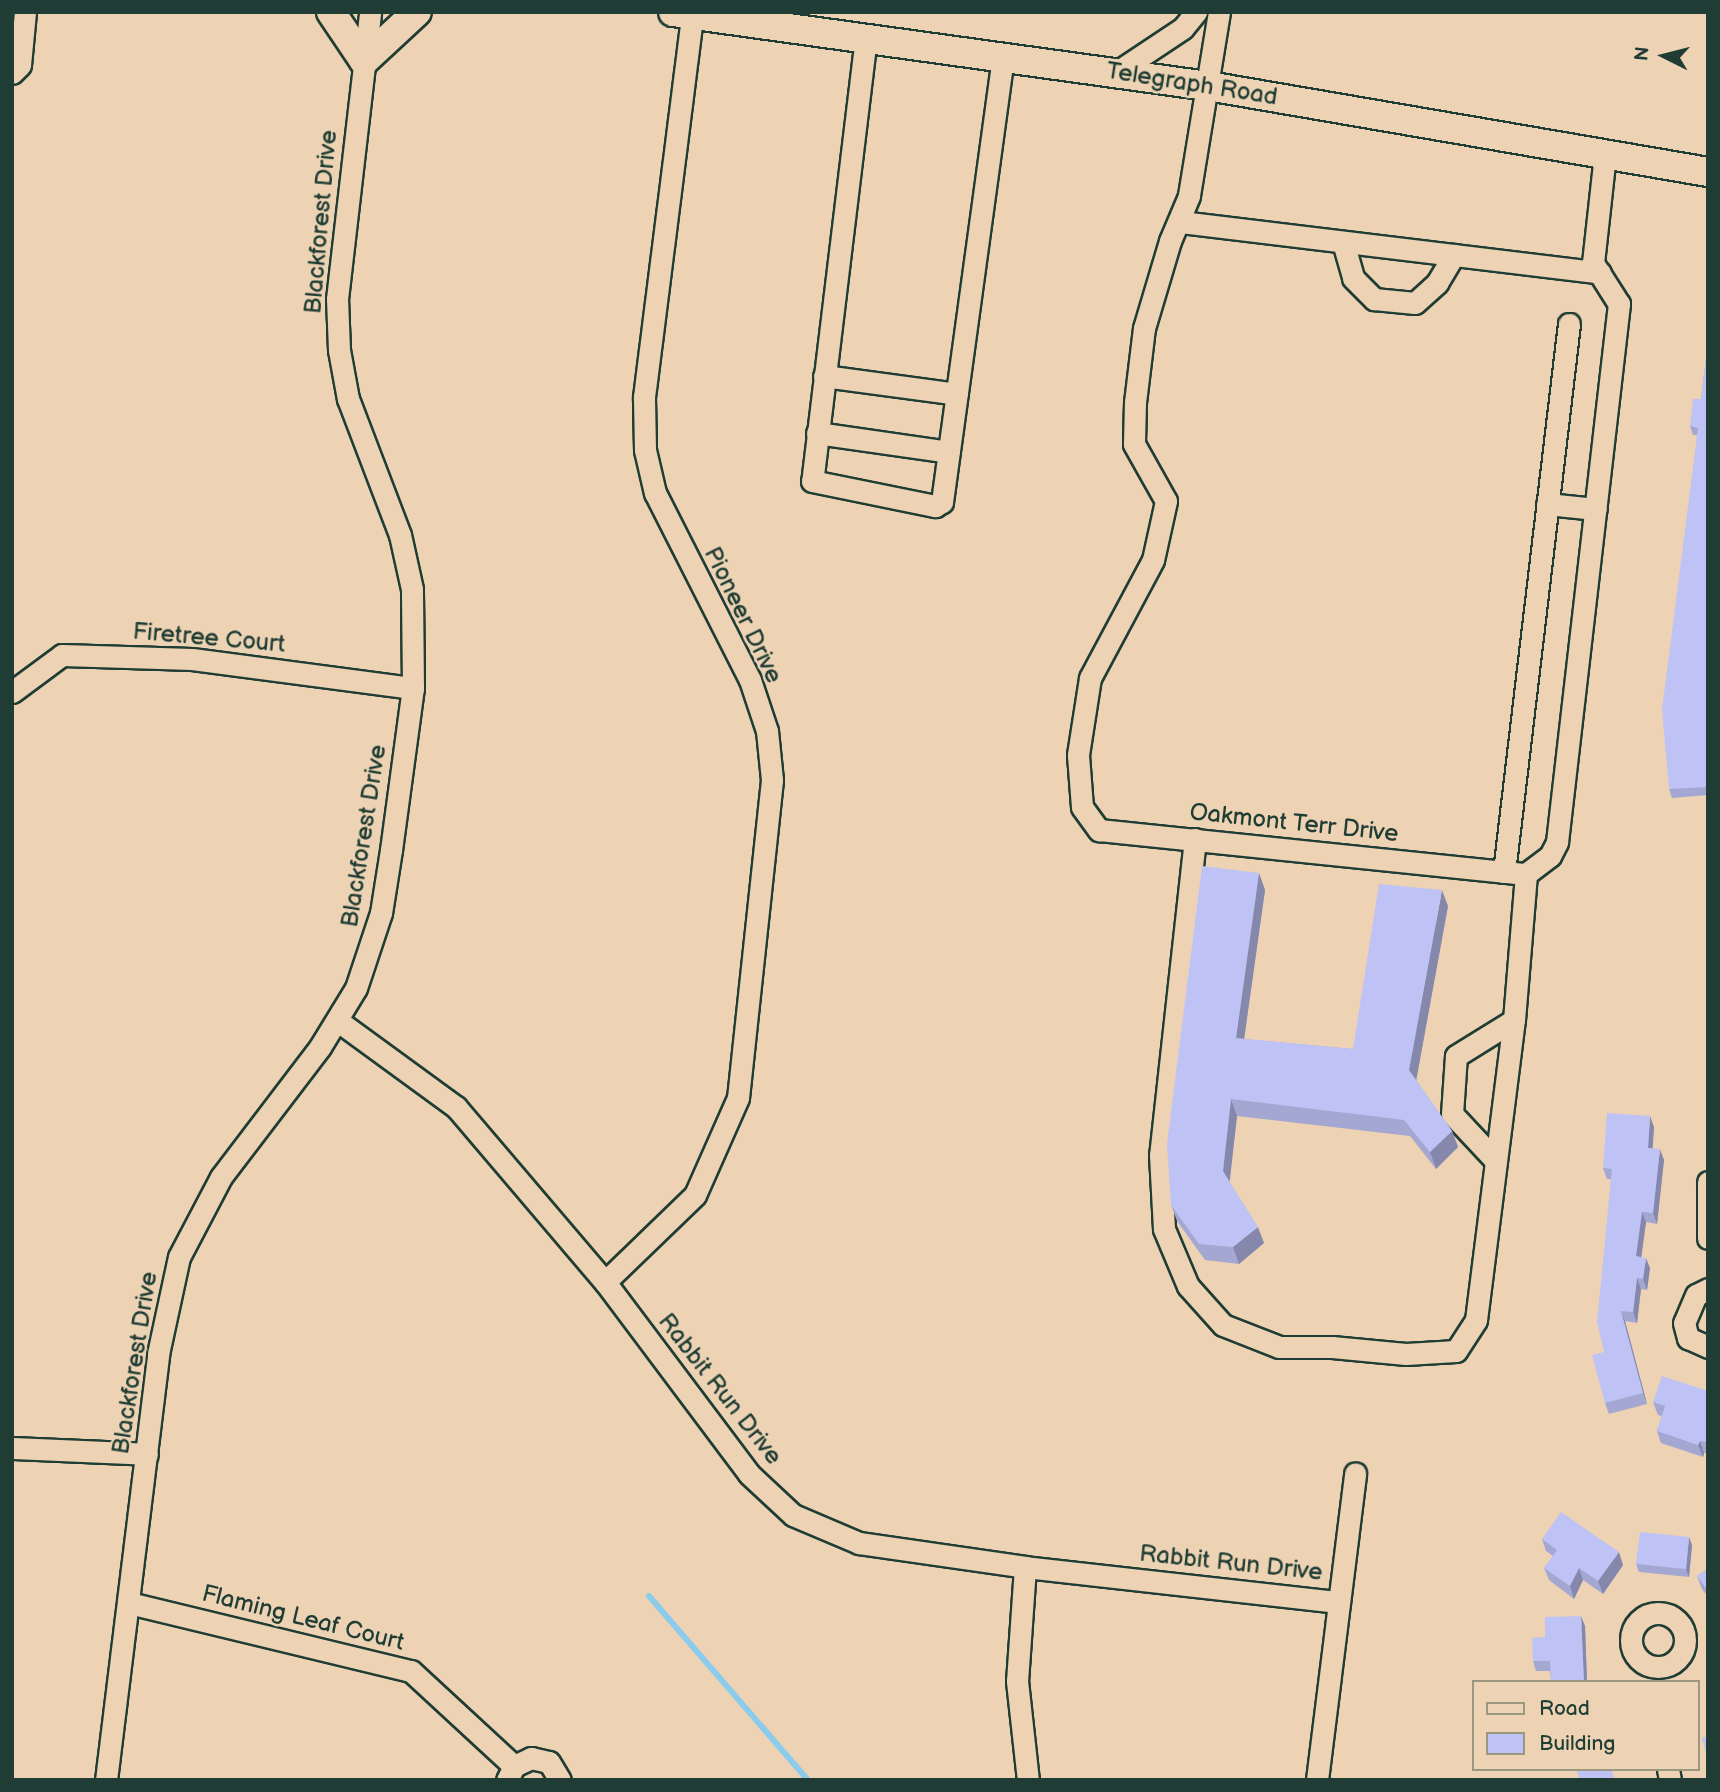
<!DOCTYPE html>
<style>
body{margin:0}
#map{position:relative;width:1720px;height:1792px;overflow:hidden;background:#edd3b4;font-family:"Balsamiq Sans",sans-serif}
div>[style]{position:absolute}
.stream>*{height:6px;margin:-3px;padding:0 3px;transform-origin:3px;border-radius:3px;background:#8bccec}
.roads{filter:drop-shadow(2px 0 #1f3d34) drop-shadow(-2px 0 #1f3d34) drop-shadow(0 2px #1f3d34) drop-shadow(0 -2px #1f3d34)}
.minor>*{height:21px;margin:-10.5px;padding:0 10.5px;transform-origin:10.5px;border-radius:10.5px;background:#edd3b4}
.minor>.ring{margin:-10.5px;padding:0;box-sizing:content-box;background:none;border:21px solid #edd3b4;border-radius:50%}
.major>*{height:28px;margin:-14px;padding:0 14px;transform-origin:14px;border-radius:14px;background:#edd3b4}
.wall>*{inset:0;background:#a4a7d2}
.shaded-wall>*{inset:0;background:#8688ab}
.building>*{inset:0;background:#bfc2f4}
span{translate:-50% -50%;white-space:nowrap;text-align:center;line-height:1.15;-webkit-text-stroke:5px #edd3b4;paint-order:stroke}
.street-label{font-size:24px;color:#1f3d34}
.frame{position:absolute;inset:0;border:14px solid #1f3d34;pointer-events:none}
.legend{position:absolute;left:1472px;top:1680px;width:228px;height:91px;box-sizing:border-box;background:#edd3b4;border:2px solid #9b9781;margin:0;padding:9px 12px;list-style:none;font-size:21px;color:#1f3d34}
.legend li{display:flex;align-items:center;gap:14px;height:35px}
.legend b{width:35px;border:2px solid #9b9781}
.north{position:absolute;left:1629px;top:21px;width:70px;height:70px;-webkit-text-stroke:5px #edd3b4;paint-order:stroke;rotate:276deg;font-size:19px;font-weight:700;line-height:28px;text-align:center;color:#1f3d34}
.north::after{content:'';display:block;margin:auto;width:24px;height:32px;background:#1f3d34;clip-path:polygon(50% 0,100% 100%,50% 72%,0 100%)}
</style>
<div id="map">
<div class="stream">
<div style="left:649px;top:1596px;width:243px;rotate:49.2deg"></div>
</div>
<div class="roads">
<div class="minor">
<div style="left:1219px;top:12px;width:186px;rotate:99.3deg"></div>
<div style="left:1189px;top:196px;width:49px;rotate:112.9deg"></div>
<div style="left:1170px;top:241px;width:91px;rotate:106.6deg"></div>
<div style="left:1144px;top:328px;width:75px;rotate:96.9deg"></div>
<div style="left:1135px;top:402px;width:42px;rotate:91.4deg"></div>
<div style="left:1134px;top:444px;width:65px;rotate:60.7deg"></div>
<div style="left:1166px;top:501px;width:60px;rotate:102.4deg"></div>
<div style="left:1153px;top:560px;width:134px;rotate:118.1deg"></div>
<div style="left:1090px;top:678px;width:78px;rotate:98.9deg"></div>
<div style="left:1078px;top:755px;width:52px;rotate:85.6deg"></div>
<div style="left:1082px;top:807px;width:29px;rotate:54deg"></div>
<div style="left:1099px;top:830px;width:429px;rotate:5.9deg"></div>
<div style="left:1526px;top:874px;width:30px;rotate:-37deg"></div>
<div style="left:1550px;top:856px;width:16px;rotate:-63deg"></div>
<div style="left:1557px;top:842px;width:542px;rotate:-83.43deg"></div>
<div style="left:1619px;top:304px;width:49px;rotate:-122.4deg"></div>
<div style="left:1593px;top:263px;width:109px;rotate:-83.7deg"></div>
<div style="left:866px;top:37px;width:447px;rotate:96.9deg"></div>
<div style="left:812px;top:481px;width:126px;rotate:11.5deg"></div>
<div style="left:935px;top:506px;width:8px;rotate:-30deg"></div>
<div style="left:942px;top:502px;width:450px;rotate:-82.2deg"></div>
<div style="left:1117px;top:72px;width:79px;rotate:-33.7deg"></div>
<div style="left:1183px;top:28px;width:21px;rotate:-51deg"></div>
<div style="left:12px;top:73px;width:11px;rotate:-45deg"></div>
<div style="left:20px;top:65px;width:53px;rotate:-84.6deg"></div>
<div style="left:1181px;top:222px;width:422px;rotate:6.9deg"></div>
<div style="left:1343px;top:242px;width:37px;rotate:74deg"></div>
<div style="left:1353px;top:278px;width:30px;rotate:45deg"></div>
<div style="left:1374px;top:299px;width:41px;rotate:5.6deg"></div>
<div style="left:1415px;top:303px;width:30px;rotate:-42deg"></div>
<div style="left:1437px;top:283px;width:33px;rotate:-59deg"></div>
<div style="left:824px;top:376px;width:134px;rotate:7.7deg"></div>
<div style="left:817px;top:433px;width:133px;rotate:8.2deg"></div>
<div style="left:1547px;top:504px;width:49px;rotate:5.8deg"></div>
<div style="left:12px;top:692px;width:62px;rotate:-36.5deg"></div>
<div style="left:62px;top:655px;width:130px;rotate:1.8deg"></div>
<div style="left:192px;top:659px;width:223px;rotate:7.5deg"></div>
<div style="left:1195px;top:839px;width:318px;rotate:96.3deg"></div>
<div style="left:1160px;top:1155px;width:74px;rotate:86.9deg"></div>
<div style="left:1164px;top:1229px;width:62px;rotate:67.2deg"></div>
<div style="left:1188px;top:1286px;width:52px;rotate:48.1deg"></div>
<div style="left:1223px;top:1325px;width:60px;rotate:21.4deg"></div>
<div style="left:1279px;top:1347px;width:53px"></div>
<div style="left:1332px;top:1347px;width:74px;rotate:5.4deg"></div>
<div style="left:1406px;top:1354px;width:50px;rotate:-3.4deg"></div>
<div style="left:1456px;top:1351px;width:37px;rotate:-57deg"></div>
<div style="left:1476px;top:1320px;width:302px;rotate:-82.8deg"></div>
<div style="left:1514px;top:1020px;width:146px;rotate:-85.3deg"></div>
<div style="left:1504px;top:872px;width:552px;rotate:-83.24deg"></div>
<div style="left:338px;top:1021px;width:146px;rotate:36.1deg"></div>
<div style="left:456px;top:1107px;width:230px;rotate:49.6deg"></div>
<div style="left:605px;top:1282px;width:240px;rotate:53.1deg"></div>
<div style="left:749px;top:1474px;width:60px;rotate:43deg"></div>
<div style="left:793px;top:1515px;width:72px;rotate:23deg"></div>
<div style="left:859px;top:1543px;width:168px;rotate:8.2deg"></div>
<div style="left:1025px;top:1567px;width:316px;rotate:6.4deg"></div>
<div style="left:1496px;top:1161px;width:64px;rotate:-133.1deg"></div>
<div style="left:1452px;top:1114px;width:58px;rotate:-86.1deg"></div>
<div style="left:1456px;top:1056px;width:68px;rotate:-31.8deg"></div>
<div style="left:1708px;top:1182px;width:56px;rotate:90deg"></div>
<div style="left:605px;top:1282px;width:125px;rotate:-44deg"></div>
<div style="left:695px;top:1195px;width:106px;rotate:-66.1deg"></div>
<div style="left:738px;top:1098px;width:320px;rotate:-83.9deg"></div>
<div style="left:772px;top:780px;width:49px;rotate:-95.8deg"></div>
<div style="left:767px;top:731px;width:54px;rotate:-108.4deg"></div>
<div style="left:750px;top:680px;width:210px;rotate:-116.9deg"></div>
<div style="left:655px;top:493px;width:44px;rotate:-103.1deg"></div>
<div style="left:645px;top:450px;width:53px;rotate:-91.1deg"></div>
<div style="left:644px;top:397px;width:385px;rotate:-82.8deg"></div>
<div style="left:1708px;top:1289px;width:13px;rotate:153deg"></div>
<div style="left:1696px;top:1295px;width:30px;rotate:113deg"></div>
<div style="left:1684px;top:1323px;width:16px;rotate:75deg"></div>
<div style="left:1688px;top:1338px;width:22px;rotate:24deg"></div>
<div style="left:12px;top:1448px;width:135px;rotate:2.5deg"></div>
<div style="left:1025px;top:1567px;width:114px;rotate:94deg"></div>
<div style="left:1017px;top:1681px;width:100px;rotate:83.7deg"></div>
<div style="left:129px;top:1603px;width:290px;rotate:13.6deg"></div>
<div style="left:411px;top:1671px;width:140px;rotate:42.7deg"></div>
<div class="ring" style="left:1631px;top:1613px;width:33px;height:33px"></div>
<div style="left:1668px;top:1769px;width:11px;rotate:80deg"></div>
<div style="left:106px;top:1780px;width:429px;rotate:-83deg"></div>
<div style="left:158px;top:1354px;width:99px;rotate:-77.8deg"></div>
<div style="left:179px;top:1257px;width:90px;rotate:-62.3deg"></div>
<div style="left:221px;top:1177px;width:163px;rotate:-52.7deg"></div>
<div style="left:320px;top:1047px;width:69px;rotate:-58.6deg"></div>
<div style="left:356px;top:988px;width:79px;rotate:-71.6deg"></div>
<div style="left:381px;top:913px;width:64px;rotate:-81deg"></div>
<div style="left:391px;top:850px;width:163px;rotate:-82.3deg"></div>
<div style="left:413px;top:688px;width:99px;rotate:-90.6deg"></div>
<div style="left:412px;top:589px;width:55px;rotate:-102.5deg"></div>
<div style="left:400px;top:535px;width:146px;rotate:-110.9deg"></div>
<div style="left:348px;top:399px;width:50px;rotate:-100.4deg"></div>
<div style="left:339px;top:350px;width:51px;rotate:-92.2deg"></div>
<div style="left:337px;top:299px;width:289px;rotate:-83.4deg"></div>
<div style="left:507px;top:1780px;width:16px;rotate:-63deg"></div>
<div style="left:514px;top:1766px;width:19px;rotate:-25deg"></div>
<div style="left:531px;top:1758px;width:18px;rotate:13deg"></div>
<div style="left:549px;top:1762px;width:21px;rotate:59deg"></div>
<div style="left:1317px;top:1780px;width:309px;rotate:-82.9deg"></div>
</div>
<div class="major">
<div style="left:331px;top:12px;width:59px;rotate:56deg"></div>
<div style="left:364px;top:61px;width:72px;rotate:-42.8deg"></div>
<div style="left:673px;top:12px;width:540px;rotate:7.88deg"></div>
<div style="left:1208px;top:86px;width:507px;rotate:9.76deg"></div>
</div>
</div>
<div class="wall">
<div style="clip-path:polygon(1708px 344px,1708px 795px,1672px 798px,1669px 789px,1697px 435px,1693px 435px,1690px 426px,1701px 399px)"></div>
<div style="clip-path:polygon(1259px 873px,1265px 890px,1244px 1039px,1353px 1049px,1448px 906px,1416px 1080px,1452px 1131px,1458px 1147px,1436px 1169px,1410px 1136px,1237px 1116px,1229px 1182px,1264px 1243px,1239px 1264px,1205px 1260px,1177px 1221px,1171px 1205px)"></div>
<div style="clip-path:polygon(1654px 1127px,1652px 1148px,1664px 1160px,1657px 1224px,1646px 1222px,1641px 1257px,1650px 1268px,1647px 1290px,1641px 1289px,1637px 1323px,1625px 1321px,1647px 1404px,1609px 1414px,1605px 1403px,1604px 1352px,1611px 1179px,1607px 1179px,1603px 1168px)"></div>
<div style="clip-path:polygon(1708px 1391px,1708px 1453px,1704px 1453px,1703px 1457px,1661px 1443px,1657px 1431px,1662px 1416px,1658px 1415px,1653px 1402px)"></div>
<div style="clip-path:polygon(1542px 1539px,1623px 1565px,1603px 1594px,1583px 1580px,1574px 1599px,1549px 1580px,1544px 1568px,1553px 1556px,1546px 1551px)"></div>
<div style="clip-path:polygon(1692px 1545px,1689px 1577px,1639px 1572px,1636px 1564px)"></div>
<div style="clip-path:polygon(1708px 1569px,1708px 1597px,1702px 1589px,1697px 1576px)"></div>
<div style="clip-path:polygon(1585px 1626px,1587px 1682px,1551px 1682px,1550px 1671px,1536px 1671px,1533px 1661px,1545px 1637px)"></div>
</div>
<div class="shaded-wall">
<div style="clip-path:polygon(1259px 873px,1265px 890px,1242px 1054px,1236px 1038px)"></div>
<div style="clip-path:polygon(1442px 890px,1448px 906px,1415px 1087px,1409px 1070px)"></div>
<div style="clip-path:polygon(1231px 1099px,1237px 1116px,1229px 1188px,1223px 1171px)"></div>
<div style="clip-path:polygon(1650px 1116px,1654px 1127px,1652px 1159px,1648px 1148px)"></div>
<div style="clip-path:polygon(1452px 1131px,1458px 1147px,1436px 1169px,1430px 1152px)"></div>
<div style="clip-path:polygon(1660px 1149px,1664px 1160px,1657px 1224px,1653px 1213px)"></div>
<div style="clip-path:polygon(1642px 1212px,1646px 1222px,1640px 1267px,1636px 1256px)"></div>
<div style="clip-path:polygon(1258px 1227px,1264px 1243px,1239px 1264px,1233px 1247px)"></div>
<div style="clip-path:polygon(1646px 1258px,1650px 1268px,1647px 1290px,1643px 1279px)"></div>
<div style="clip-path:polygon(1637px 1278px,1641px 1289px,1637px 1323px,1633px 1312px)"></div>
<div style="clip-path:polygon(1621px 1311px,1625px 1321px,1647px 1404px,1643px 1393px)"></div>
<div style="clip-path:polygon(1700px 1441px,1704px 1453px,1703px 1457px,1698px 1445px)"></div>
<div style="clip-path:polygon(1689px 1537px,1692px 1545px,1689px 1577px,1686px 1569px)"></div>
<div style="clip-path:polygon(1619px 1552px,1623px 1565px,1603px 1594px,1598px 1581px)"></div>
<div style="clip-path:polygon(1579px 1568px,1583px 1580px,1574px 1599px,1570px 1586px)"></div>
<div style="clip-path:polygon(1581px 1616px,1585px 1626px,1587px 1682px,1584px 1682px)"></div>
</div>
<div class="building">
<div style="clip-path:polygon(1708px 344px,1708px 787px,1669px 789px,1662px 710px,1698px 428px,1690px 426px,1693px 399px,1701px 399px)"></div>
<div style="clip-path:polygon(1202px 866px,1259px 873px,1236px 1038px,1353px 1049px,1379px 884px,1442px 890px,1409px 1070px,1452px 1131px,1430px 1152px,1404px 1120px,1231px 1099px,1223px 1171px,1258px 1227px,1233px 1247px,1199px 1244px,1171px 1205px,1167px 1144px)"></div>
<div style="clip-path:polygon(1607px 1113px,1650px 1116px,1648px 1148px,1660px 1149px,1653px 1213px,1642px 1212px,1636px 1256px,1646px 1258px,1643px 1279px,1637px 1278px,1633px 1312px,1621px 1311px,1643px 1393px,1605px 1403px,1592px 1355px,1604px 1352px,1597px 1322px,1612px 1169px,1603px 1168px)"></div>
<div style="clip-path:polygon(1662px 1376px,1708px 1391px,1708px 1442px,1700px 1441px,1698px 1445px,1657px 1431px,1665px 1406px,1653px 1402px)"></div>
<div style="clip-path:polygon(1561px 1512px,1619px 1552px,1598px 1581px,1579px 1568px,1570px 1586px,1544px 1568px,1557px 1550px,1542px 1539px)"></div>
<div style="clip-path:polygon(1640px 1532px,1689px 1537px,1686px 1569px,1636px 1564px)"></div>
<div style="clip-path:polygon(1708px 1569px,1708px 1591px,1697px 1576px)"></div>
<div style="clip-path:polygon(1581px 1616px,1584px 1682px,1551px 1681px,1550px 1661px,1533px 1661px,1532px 1638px,1545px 1637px,1545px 1617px)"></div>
<div style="clip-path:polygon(1708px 1736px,1708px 1759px,1702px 1738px)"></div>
<div style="clip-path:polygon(1576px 1769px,1611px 1769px,1615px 1780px,1580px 1780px)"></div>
</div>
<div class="street-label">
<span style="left:1192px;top:84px;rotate:9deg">Telegraph Road</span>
<span style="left:321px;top:222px;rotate:-85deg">Blackforest Drive</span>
<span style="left:743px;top:615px;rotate:64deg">Pioneer Drive</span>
<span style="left:209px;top:638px;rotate:5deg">Firetree Court</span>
<span style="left:1294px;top:823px;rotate:6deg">Oakmont Terr Drive</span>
<span style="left:364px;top:836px;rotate:-81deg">Blackforest Drive</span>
<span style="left:135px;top:1363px;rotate:-81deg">Blackforest Drive</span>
<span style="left:720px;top:1389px;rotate:52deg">Rabbit Run Drive</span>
<span style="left:1231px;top:1563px;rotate:6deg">Rabbit Run Drive</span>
<span style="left:303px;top:1618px;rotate:14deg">Flaming Leaf Court</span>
</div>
<div class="frame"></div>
<ul class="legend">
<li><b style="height:9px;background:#edd3b4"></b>Road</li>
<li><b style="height:19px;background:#bfc2f4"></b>Building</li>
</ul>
<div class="north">N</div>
</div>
